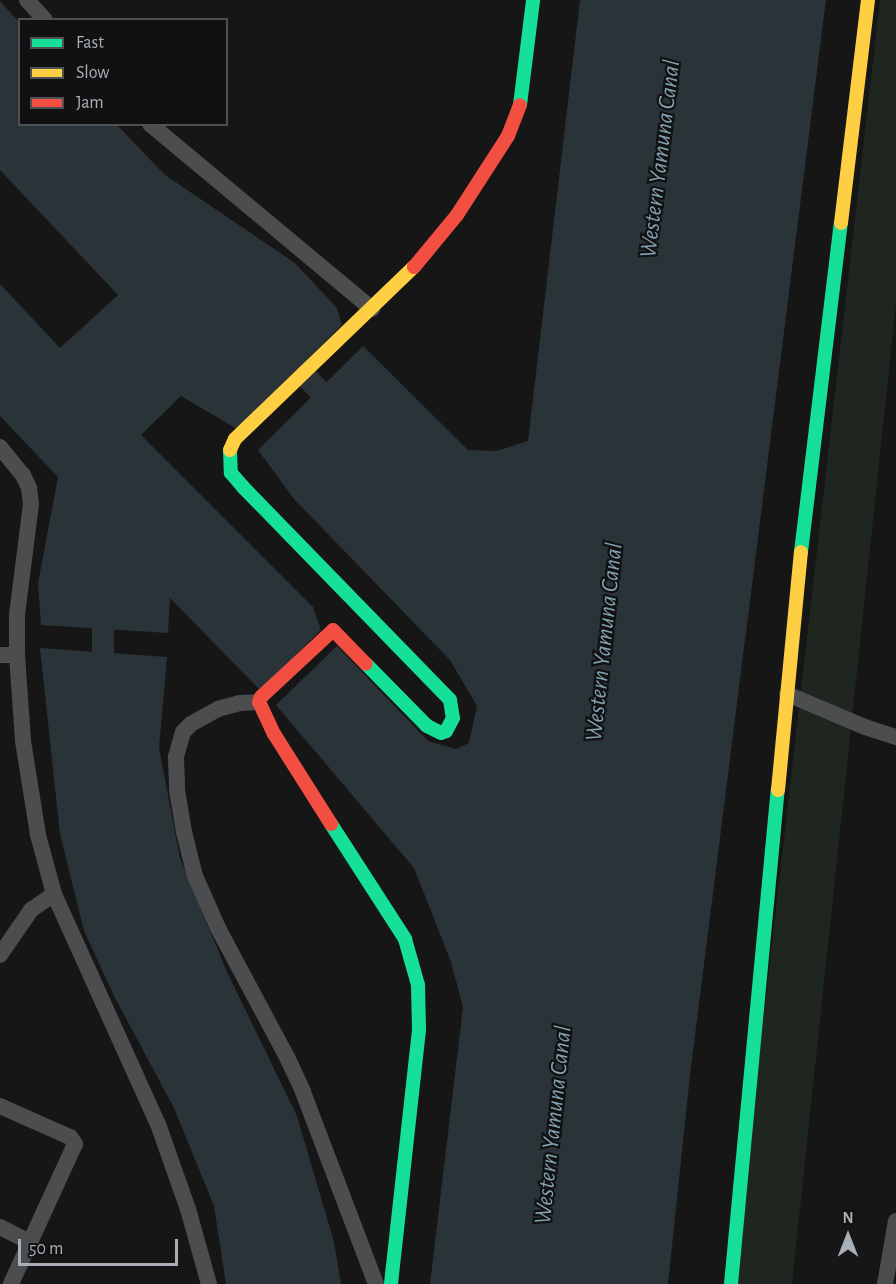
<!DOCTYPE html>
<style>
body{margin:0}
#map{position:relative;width:896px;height:1284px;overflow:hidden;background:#161617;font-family:"Alegreya Sans",sans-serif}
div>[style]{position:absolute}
.green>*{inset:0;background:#1f251f}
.water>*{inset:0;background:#2a3338}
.canal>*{height:22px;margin:-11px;padding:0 11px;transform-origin:11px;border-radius:11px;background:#2a3338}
.street>*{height:16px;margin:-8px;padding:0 8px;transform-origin:8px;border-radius:8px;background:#4b4d4f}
.fast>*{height:14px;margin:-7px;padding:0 7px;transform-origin:7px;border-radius:7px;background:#16e098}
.slow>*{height:14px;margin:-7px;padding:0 7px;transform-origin:7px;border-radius:7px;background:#ffcf43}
.jam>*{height:14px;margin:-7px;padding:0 7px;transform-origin:7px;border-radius:7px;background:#f24e42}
span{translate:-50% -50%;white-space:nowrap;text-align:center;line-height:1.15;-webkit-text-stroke:4.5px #111112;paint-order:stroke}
.water-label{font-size:24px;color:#80a1b1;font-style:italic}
.legend{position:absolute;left:18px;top:18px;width:210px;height:108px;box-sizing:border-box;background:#111112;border:2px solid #4d5054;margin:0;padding:8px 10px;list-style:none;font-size:18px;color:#a8afb7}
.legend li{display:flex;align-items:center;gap:12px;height:30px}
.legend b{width:30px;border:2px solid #4d5054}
.north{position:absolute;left:818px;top:1206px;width:60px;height:60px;-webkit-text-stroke:4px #111112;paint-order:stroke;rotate:0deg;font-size:16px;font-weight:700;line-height:24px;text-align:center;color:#a8afb7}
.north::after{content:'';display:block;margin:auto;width:21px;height:27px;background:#a8afb7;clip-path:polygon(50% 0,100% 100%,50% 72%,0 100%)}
.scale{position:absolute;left:18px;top:1239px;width:160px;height:27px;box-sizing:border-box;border:3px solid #a8afb7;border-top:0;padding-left:8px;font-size:18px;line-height:21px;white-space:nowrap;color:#a8afb7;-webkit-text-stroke:4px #111112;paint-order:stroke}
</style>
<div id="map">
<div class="green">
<div style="clip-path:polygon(880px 0,896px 0,896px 304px,792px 1284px,733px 1284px)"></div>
</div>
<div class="water">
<div style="clip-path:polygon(580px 0,826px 0,690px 1075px,668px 1284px,430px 1284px,463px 1007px,451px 962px,414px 868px,276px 705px,337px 646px,428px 741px,456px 749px,469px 743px,477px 706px,450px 660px,294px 499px,258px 450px,363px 346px,468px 450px,496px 451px,528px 441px)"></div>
<div style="clip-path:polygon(0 1px,19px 22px,20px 124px,117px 125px,165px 175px,295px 263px,337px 308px,342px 325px,237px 429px,181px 396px,141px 435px,313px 607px,321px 630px,260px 690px,170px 598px,168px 633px,41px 625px,38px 583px,58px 477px,0 416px,0 284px,60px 348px,118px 295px,0 170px)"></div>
<div style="clip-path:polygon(40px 648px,167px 657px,159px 748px,180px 858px,227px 972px,297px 1116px,334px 1242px,341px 1284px,226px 1284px,214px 1206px,174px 1108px,114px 996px,84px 931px,60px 834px)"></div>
</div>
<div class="canal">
<div style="left:292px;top:362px;width:69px;rotate:46.2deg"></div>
<div style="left:103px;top:600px;width:81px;rotate:90deg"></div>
</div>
<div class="street">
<div style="left:27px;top:0;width:27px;rotate:48deg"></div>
<div style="left:150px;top:124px;width:289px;rotate:39.8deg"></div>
<div style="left:0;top:447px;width:36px;rotate:51deg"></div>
<div style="left:23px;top:475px;width:14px;rotate:65deg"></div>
<div style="left:29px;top:488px;width:16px;rotate:83deg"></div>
<div style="left:31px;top:504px;width:112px;rotate:97.2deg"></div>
<div style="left:17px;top:615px;width:40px;rotate:90deg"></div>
<div style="left:17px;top:655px;width:86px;rotate:86deg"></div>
<div style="left:23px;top:741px;width:95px;rotate:80.9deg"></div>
<div style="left:38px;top:835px;width:61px;rotate:74.8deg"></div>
<div style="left:54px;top:894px;width:252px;rotate:65.7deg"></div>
<div style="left:158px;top:1124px;width:90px;rotate:70.6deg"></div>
<div style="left:188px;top:1209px;width:78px;rotate:74.4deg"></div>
<div style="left:0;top:655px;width:17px"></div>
<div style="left:787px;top:694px;width:85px;rotate:22.9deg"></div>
<div style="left:865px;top:727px;width:33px;rotate:18deg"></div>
<div style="left:259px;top:702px;width:19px;rotate:177deg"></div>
<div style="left:240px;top:703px;width:23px;rotate:165deg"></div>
<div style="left:218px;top:709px;width:31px;rotate:151deg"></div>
<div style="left:191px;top:724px;width:11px;rotate:135deg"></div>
<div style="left:183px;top:732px;width:26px;rotate:106deg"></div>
<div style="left:176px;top:757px;width:33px;rotate:88deg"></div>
<div style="left:177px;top:790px;width:43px;rotate:80.5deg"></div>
<div style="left:184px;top:832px;width:45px;rotate:76deg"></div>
<div style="left:195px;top:876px;width:57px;rotate:66.1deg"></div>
<div style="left:218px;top:928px;width:146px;rotate:61.9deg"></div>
<div style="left:287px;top:1057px;width:38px;rotate:65deg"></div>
<div style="left:303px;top:1092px;width:205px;rotate:69.2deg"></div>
<div style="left:0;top:955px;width:55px;rotate:-55.4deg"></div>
<div style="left:31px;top:910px;width:28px;rotate:-35deg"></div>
<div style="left:0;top:1106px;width:77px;rotate:23.9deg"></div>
<div style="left:70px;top:1137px;width:9px;rotate:54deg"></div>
<div style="left:75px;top:1144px;width:154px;rotate:114.6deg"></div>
<div style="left:0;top:1227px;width:35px;rotate:27deg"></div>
<div style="left:885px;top:1284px;width:64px;rotate:-80.1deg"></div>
</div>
<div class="fast">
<div style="left:520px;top:105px;width:106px;rotate:-82.9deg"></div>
<div style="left:230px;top:450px;width:23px;rotate:88deg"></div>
<div style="left:231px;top:473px;width:18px;rotate:49deg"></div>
<div style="left:243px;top:487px;width:297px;rotate:45.8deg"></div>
<div style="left:450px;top:700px;width:18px;rotate:81deg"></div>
<div style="left:453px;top:718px;width:15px;rotate:118deg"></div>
<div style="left:446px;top:731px;width:5px;rotate:158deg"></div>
<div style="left:441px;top:733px;width:16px;rotate:-153deg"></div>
<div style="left:427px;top:726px;width:87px;rotate:-134.5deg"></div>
<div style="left:801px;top:552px;width:331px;rotate:-83.1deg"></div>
<div style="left:331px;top:824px;width:137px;rotate:57.2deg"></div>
<div style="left:405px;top:939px;width:48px;rotate:74.2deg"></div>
<div style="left:418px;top:985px;width:45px;rotate:88.7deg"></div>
<div style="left:419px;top:1030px;width:256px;rotate:96.3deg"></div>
<div style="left:731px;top:1284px;width:496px;rotate:-84.6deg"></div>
</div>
<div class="slow">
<div style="left:841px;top:223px;width:225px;rotate:-83.1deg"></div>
<div style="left:230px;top:450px;width:12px;rotate:-66deg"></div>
<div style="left:235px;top:439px;width:248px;rotate:-43.9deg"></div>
<div style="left:778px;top:790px;width:239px;rotate:-84.5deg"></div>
</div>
<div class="jam">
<div style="left:414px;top:267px;width:67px;rotate:-50.4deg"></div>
<div style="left:457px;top:215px;width:94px;rotate:-57.2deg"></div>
<div style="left:508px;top:136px;width:33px;rotate:-69deg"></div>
<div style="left:331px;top:824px;width:107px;rotate:-122.3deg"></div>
<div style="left:274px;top:734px;width:35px;rotate:-115deg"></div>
<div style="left:259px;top:702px;width:5px;rotate:-68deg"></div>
<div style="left:261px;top:697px;width:98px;rotate:-42.9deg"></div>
<div style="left:333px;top:630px;width:47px;rotate:45.9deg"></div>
</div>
<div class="water-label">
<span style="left:661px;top:159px;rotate:-83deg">Western Yamuna Canal</span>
<span style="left:605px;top:642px;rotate:-84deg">Western Yamuna Canal</span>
<span style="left:554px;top:1125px;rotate:-84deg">Western Yamuna Canal</span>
</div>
<ul class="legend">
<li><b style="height:8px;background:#16e098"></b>Fast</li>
<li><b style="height:8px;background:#ffcf43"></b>Slow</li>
<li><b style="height:8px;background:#f24e42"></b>Jam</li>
</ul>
<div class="north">N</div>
<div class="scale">50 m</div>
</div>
